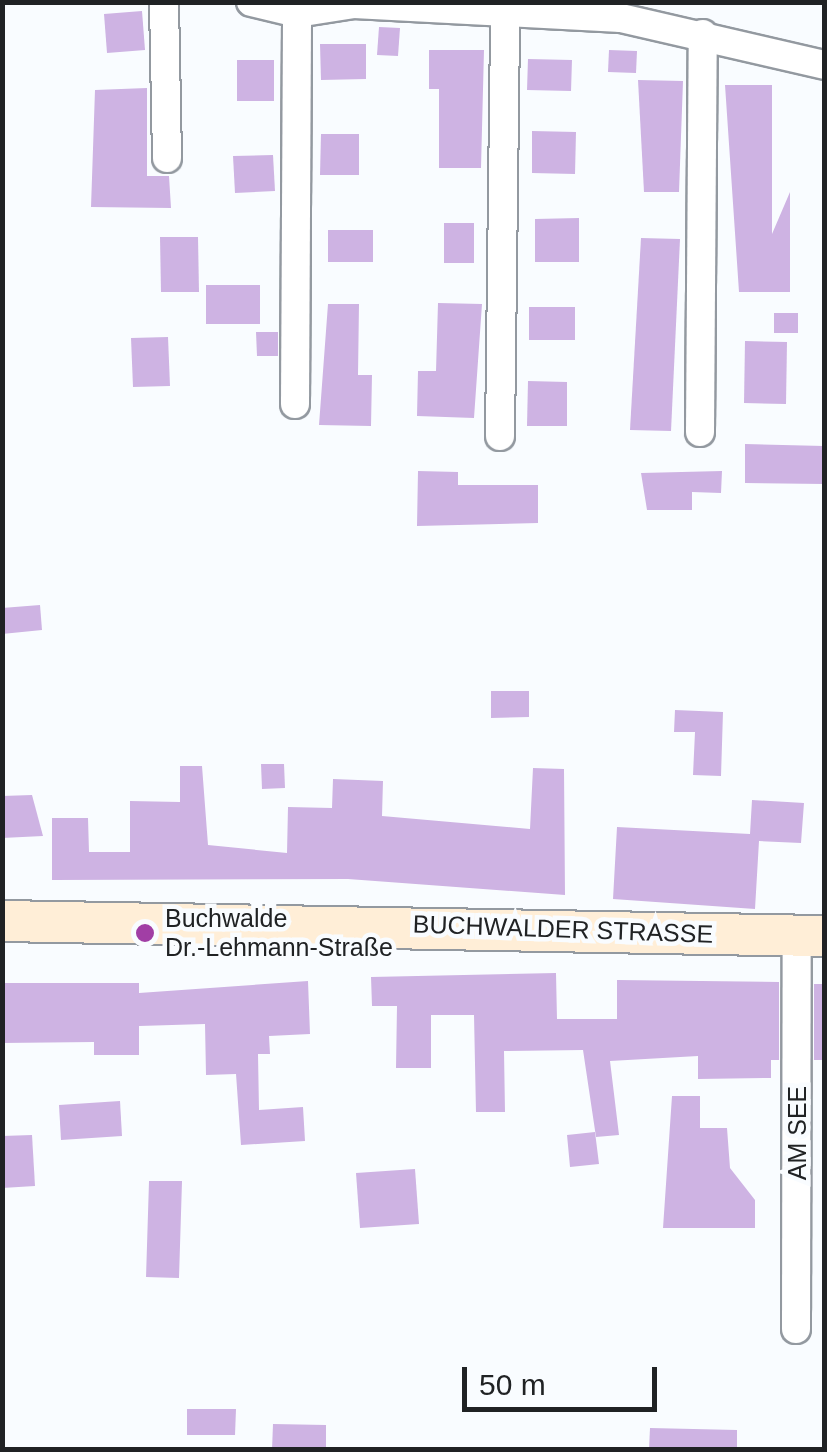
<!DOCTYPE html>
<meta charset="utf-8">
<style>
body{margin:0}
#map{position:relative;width:827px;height:1452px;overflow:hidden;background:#f9fcff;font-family:Helvetica,sans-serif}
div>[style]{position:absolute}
.building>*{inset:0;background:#ceb3e3}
.roads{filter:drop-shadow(2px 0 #9399a0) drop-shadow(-2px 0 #9399a0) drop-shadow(0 2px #9399a0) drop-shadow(0 -2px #9399a0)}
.street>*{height:28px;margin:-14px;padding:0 14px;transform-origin:14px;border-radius:14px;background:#fff}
.secondary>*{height:40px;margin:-20px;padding:0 20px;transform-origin:20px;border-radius:20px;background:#ffeed7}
.dots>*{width:28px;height:28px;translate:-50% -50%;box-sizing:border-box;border:5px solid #f9fcff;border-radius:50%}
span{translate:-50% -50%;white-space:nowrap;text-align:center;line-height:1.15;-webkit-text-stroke:9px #f9fcff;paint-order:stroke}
.poi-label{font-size:25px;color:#202224}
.left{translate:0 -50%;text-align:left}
.street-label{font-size:25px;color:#202224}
.frame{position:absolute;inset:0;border:5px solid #202224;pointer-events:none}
.scale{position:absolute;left:462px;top:1367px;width:195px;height:45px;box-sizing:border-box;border:5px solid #202224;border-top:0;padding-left:12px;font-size:30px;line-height:35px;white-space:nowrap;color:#202224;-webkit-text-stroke:8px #f9fcff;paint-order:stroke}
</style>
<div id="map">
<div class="building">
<div style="clip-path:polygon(142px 11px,145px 50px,107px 53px,104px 14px)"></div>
<div style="clip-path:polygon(379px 27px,400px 28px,398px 56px,377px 55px)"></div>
<div style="clip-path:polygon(320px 44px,366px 44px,366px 79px,321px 80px)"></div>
<div style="clip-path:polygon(429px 50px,484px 50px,481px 168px,439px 168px,439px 89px,429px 89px)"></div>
<div style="clip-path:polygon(609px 50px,637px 51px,636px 73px,608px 72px)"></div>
<div style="clip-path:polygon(528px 59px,572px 60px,571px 91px,527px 90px)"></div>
<div style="clip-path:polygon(237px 60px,274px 60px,274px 101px,237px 101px)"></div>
<div style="clip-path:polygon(638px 80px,683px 81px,679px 192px,644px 192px)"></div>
<div style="clip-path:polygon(725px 85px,772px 85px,772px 234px,790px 192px,790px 292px,739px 292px)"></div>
<div style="clip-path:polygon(147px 88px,147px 176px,169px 176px,171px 208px,91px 207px,95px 90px)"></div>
<div style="clip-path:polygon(532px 131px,576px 132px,575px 174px,532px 173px)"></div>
<div style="clip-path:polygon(321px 134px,359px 134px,359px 175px,320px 175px)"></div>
<div style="clip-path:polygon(273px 155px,275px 191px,235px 193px,233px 156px)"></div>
<div style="clip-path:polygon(579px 218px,579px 262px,535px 262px,535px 219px)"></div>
<div style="clip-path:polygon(444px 223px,474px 223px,474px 263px,444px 263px)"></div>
<div style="clip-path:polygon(328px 230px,373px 230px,373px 262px,328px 262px)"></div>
<div style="clip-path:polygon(160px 237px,198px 237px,199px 292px,161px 292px)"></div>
<div style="clip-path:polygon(641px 238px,680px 239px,671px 431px,630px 430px)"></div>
<div style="clip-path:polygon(206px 285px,260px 285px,260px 324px,206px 324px)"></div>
<div style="clip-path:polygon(438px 303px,482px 304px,474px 418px,417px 416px,418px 371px,436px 371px)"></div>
<div style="clip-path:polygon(328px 304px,359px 304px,358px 375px,372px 375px,371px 426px,319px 425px)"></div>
<div style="clip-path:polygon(529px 307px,575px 307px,575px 340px,529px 340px)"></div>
<div style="clip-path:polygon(774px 313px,798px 313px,798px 333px,774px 333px)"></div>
<div style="clip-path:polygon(256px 332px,278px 332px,278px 356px,257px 356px)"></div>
<div style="clip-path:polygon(168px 337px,170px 386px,133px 387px,131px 338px)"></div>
<div style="clip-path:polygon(745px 341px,787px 342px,786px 404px,744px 403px)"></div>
<div style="clip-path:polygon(528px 381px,567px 382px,567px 426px,527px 426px)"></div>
<div style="clip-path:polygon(745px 444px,824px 446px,824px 484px,745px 483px)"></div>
<div style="clip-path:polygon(418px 471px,458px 472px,458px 485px,538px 485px,538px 523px,417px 526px)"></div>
<div style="clip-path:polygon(722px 471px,721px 493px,692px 492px,692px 510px,647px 510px,641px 473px)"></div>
<div style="clip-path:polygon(40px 605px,42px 630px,2px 634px,2px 608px)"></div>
<div style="clip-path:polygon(491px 691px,529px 691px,529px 717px,491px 718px)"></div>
<div style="clip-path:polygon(675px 710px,723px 712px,721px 776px,693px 775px,695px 732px,674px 732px)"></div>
<div style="clip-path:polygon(261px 764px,284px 764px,285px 788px,262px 789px)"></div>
<div style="clip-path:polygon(180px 766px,202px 766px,208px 845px,287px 853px,288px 807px,332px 808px,333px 779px,383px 781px,382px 816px,530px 829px,533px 768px,564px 769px,565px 895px,348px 879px,52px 880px,52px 818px,88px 818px,89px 852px,130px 852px,130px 801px,180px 802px)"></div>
<div style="clip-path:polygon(32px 795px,43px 836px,2px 838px,2px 796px)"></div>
<div style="clip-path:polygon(752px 800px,804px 803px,801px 843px,759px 841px,755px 909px,613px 899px,617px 827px,750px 834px)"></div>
<div style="clip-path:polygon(556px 973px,557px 1019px,617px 1019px,617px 980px,779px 982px,779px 1060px,771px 1060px,771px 1078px,698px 1079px,698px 1056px,610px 1061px,619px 1135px,596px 1137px,583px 1050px,504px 1051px,505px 1112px,476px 1112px,474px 1015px,431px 1015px,431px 1068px,396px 1068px,397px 1006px,372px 1006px,371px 977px)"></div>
<div style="clip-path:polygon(308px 981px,310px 1034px,269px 1036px,270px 1054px,258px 1054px,259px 1110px,303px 1107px,305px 1141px,241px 1145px,236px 1074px,206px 1075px,205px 1024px,139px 1026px,139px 1055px,94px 1055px,94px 1042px,2px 1043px,2px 983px,139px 983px,139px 993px)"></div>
<div style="clip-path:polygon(814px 984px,824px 984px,824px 1060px,814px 1060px)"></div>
<div style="clip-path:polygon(672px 1096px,700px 1096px,700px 1128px,727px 1128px,730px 1168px,755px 1200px,755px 1228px,663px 1228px)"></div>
<div style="clip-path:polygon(120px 1101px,122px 1136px,61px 1140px,59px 1105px)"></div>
<div style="clip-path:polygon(595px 1132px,599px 1164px,570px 1167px,567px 1135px)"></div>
<div style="clip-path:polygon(32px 1135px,35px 1186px,2px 1188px,2px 1136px)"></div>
<div style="clip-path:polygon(415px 1169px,419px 1224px,360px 1228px,356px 1173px)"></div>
<div style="clip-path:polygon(149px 1181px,182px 1181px,179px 1278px,146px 1277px)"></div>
<div style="clip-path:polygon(187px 1409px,236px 1409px,235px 1435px,187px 1435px)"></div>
<div style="clip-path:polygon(273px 1424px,326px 1425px,326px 1450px,272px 1450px)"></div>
<div style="clip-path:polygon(650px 1428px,737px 1430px,737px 1450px,649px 1450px)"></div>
</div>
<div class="roads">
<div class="street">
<div style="left:164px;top:2px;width:156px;rotate:88.9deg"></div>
<div style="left:251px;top:2px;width:47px;rotate:13.4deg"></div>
<div style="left:297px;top:13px;width:58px;rotate:-9deg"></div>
<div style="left:354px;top:4px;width:267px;rotate:3deg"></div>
<div style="left:621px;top:18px;width:208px;rotate:13deg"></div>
<div style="left:295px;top:404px;width:391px;rotate:-89.7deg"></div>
<div style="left:700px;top:432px;width:398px;rotate:-89.6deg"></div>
<div style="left:500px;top:436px;width:429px;rotate:-89.3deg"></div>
<div style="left:796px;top:1329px;width:393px;rotate:-89.9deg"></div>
</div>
<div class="secondary">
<div style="left:2px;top:921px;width:822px;rotate:1.05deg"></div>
</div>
</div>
<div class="dots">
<div style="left:145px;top:933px;background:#a13ea5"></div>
</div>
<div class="poi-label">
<span class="left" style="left:165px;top:933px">Buchwalde<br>Dr.-Lehmann-Straße</span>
</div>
<div class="street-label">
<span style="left:563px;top:929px;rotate:2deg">BUCHWALDER STRASSE</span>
<span style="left:797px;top:1133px;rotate:-90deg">AM SEE</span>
</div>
<div class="frame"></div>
<div class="scale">50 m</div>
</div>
